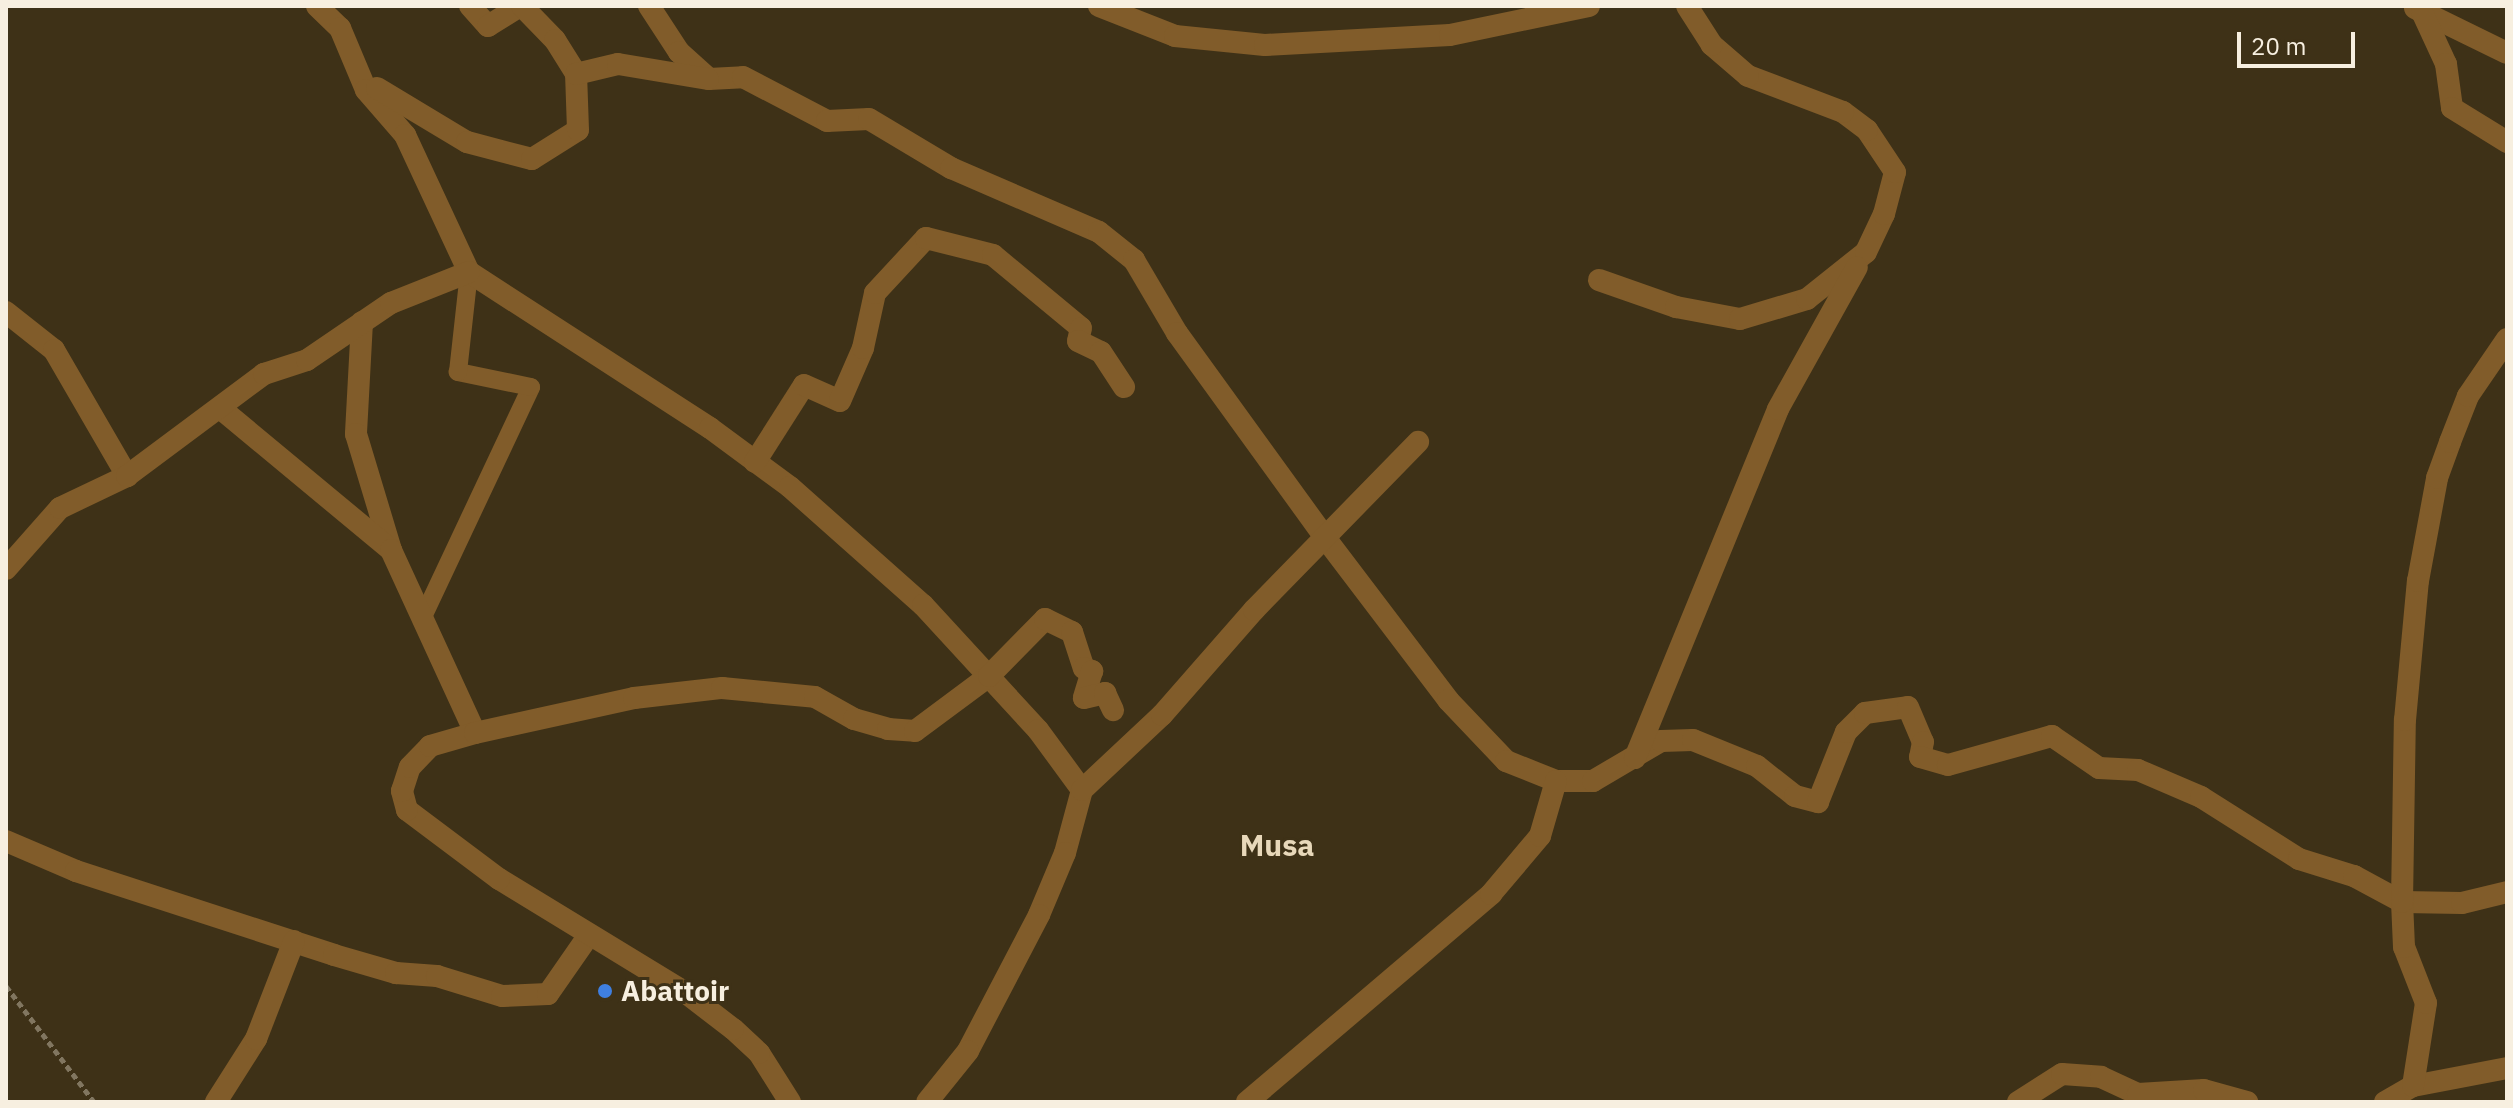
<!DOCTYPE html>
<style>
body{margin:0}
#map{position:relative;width:2513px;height:1108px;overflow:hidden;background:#3e3117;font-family:"IBM Plex Sans",sans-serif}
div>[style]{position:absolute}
.path>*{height:5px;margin-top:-2.5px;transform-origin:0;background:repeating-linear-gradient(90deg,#817660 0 6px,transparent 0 10px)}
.service>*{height:18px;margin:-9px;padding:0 9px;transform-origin:9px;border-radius:9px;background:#815c2a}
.minor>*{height:22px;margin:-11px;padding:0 11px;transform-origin:11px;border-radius:11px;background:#815c2a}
.dots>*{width:22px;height:22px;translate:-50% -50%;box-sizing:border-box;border:4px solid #3e3117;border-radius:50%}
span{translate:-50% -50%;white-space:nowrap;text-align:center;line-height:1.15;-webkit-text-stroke:6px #3e3117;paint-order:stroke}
.poi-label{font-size:28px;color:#f7efe0;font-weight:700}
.left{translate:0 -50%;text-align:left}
.neighbourhood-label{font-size:30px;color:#e8d8ba;font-weight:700}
.frame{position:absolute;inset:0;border:8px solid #f7efe0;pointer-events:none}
.scale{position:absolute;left:2237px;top:32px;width:118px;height:36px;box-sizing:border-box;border:4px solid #f7efe0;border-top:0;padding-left:10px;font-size:24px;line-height:28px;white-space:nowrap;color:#f7efe0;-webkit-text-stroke:6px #3e3117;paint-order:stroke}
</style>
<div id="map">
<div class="path">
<div style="left:6px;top:986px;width:146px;rotate:52.8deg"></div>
</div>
<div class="service">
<div style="left:422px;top:619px;width:256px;rotate:-64.8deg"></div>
<div style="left:531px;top:387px;width:75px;rotate:-168.4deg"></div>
<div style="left:458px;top:372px;width:101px;rotate:-83.7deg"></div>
</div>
<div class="minor">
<div style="left:317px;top:6px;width:32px;rotate:44deg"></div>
<div style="left:340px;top:28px;width:67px;rotate:67.2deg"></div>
<div style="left:366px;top:90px;width:60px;rotate:49.1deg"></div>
<div style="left:405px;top:135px;width:151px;rotate:65deg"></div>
<div style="left:469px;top:272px;width:287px;rotate:32.9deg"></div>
<div style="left:710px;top:428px;width:99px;rotate:36.4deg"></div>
<div style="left:790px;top:487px;width:178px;rotate:41.6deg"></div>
<div style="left:923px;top:605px;width:170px;rotate:47.4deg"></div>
<div style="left:1038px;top:730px;width:74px;rotate:53.7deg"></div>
<div style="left:1082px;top:790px;width:65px;rotate:105.1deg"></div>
<div style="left:1065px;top:853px;width:67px;rotate:112.8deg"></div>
<div style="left:1039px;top:915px;width:153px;rotate:117.6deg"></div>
<div style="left:968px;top:1051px;width:65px;rotate:128.8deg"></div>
<div style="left:470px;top:6px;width:27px;rotate:48deg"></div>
<div style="left:488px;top:26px;width:38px;rotate:-32deg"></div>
<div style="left:522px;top:6px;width:47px;rotate:45.9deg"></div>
<div style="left:555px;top:40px;width:40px;rotate:58deg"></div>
<div style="left:649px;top:6px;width:55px;rotate:56.9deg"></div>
<div style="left:679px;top:52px;width:40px;rotate:42deg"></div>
<div style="left:709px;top:79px;width:34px;rotate:-3deg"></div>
<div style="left:743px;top:77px;width:95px;rotate:27.6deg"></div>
<div style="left:827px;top:121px;width:42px;rotate:-2.7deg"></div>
<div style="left:869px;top:119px;width:96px;rotate:30.9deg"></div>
<div style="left:951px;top:168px;width:161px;rotate:23.4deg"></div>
<div style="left:1099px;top:232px;width:45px;rotate:38.7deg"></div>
<div style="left:1134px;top:260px;width:85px;rotate:59.5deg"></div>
<div style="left:1177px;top:333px;width:254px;rotate:54.1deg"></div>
<div style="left:1326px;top:539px;width:202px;rotate:52.8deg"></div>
<div style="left:1448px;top:700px;width:84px;rotate:46.4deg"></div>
<div style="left:1506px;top:761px;width:54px;rotate:21.8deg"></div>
<div style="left:1556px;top:781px;width:37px"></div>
<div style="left:1593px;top:781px;width:79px;rotate:-30.5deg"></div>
<div style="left:1661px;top:741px;width:32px;rotate:-2deg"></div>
<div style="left:1693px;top:740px;width:69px;rotate:22.1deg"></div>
<div style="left:1757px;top:766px;width:48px;rotate:38.3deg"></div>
<div style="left:1795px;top:796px;width:24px;rotate:15deg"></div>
<div style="left:1818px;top:802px;width:75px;rotate:-68.2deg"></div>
<div style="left:1846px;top:732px;width:27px;rotate:-45deg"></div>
<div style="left:1865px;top:713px;width:43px;rotate:-7.9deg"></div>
<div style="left:1908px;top:707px;width:38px;rotate:67deg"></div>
<div style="left:1923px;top:742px;width:15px;rotate:101deg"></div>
<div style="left:1920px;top:757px;width:29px;rotate:16deg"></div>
<div style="left:1948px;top:765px;width:108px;rotate:-15.6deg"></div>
<div style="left:2052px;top:736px;width:57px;rotate:34.2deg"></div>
<div style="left:2099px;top:768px;width:39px;rotate:3deg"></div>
<div style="left:2138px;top:770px;width:69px;rotate:23.2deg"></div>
<div style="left:2201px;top:797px;width:116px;rotate:32.3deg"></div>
<div style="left:2299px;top:859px;width:58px;rotate:17.2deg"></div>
<div style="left:2354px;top:876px;width:55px;rotate:28.4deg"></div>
<div style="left:2402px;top:902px;width:60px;rotate:1deg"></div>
<div style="left:2462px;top:903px;width:46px;rotate:-13.7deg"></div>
<div style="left:1099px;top:6px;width:82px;rotate:21.5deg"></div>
<div style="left:1175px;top:36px;width:90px;rotate:5.7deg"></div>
<div style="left:1265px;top:45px;width:185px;rotate:-3.1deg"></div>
<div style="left:1450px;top:35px;width:142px;rotate:-11.8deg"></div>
<div style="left:2415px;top:8px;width:102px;rotate:26.1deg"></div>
<div style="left:2422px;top:12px;width:57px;rotate:65.2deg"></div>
<div style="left:2446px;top:64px;width:44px;rotate:82.2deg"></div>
<div style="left:2452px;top:108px;width:65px;rotate:31.7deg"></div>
<div style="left:377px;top:88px;width:105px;rotate:31deg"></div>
<div style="left:467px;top:142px;width:67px;rotate:14.7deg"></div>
<div style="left:532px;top:159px;width:54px;rotate:-32.2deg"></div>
<div style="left:578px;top:130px;width:56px;rotate:-92deg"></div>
<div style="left:576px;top:74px;width:43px;rotate:-13.4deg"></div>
<div style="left:618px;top:64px;width:91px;rotate:9.5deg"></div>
<div style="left:1599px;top:280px;width:82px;rotate:19.3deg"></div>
<div style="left:1676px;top:307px;width:65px;rotate:10.6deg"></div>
<div style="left:1740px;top:319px;width:70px;rotate:-16.6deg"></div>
<div style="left:1807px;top:299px;width:75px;rotate:-38.5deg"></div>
<div style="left:1866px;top:252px;width:42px;rotate:-64.7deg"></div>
<div style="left:1884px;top:214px;width:43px;rotate:-75.3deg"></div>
<div style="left:1895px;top:172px;width:50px;rotate:-123.7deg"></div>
<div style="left:1867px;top:130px;width:30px;rotate:-143deg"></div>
<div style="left:1843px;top:112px;width:102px;rotate:-159.2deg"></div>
<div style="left:1748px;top:76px;width:48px;rotate:-139.3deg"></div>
<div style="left:1712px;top:45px;width:46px;rotate:-122.7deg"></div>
<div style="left:6px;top:312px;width:61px;rotate:38.4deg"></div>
<div style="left:54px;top:350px;width:146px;rotate:59.9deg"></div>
<div style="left:362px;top:322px;width:112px;rotate:93.1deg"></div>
<div style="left:356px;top:434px;width:121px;rotate:73.2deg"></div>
<div style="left:220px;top:408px;width:222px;rotate:39.7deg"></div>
<div style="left:391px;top:550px;width:201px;rotate:65.3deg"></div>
<div style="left:755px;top:462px;width:91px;rotate:-57.5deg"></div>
<div style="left:804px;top:385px;width:39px;rotate:24deg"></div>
<div style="left:840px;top:401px;width:58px;rotate:-66.5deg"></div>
<div style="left:863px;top:348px;width:56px;rotate:-77.7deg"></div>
<div style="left:875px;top:293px;width:75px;rotate:-47.2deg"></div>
<div style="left:926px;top:238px;width:69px;rotate:14.2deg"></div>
<div style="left:993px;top:255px;width:114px;rotate:39.7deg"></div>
<div style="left:1081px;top:328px;width:13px;rotate:103deg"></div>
<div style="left:1078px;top:341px;width:25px;rotate:26deg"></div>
<div style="left:1101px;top:352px;width:42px;rotate:56.7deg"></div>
<div style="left:6px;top:569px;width:81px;rotate:-48.5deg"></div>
<div style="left:60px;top:508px;width:74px;rotate:-25.5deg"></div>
<div style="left:127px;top:476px;width:171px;rotate:-36.7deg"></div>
<div style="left:264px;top:374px;width:45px;rotate:-18deg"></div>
<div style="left:307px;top:360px;width:102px;rotate:-34.2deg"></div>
<div style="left:391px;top:303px;width:84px;rotate:-21.7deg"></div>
<div style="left:1635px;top:758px;width:377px;rotate:-67.7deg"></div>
<div style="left:1778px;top:409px;width:162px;rotate:-60.9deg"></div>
<div style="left:1082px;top:790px;width:110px;rotate:-43.2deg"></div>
<div style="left:1162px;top:715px;width:140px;rotate:-48.8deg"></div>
<div style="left:1254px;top:610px;width:235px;rotate:-45.7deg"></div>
<div style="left:6px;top:841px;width:76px;rotate:23.2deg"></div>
<div style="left:76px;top:871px;width:271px;rotate:18deg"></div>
<div style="left:334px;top:955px;width:65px;rotate:16.2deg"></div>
<div style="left:396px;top:973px;width:41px;rotate:4.2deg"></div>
<div style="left:437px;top:976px;width:68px;rotate:17.1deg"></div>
<div style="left:502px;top:996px;width:46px;rotate:-2.5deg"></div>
<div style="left:548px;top:994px;width:72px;rotate:-55.2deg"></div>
<div style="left:2413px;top:1086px;width:96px;rotate:-10.8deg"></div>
<div style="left:216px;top:1102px;width:75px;rotate:-57.6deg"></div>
<div style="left:256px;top:1039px;width:105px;rotate:-68.8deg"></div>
<div style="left:790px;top:1102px;width:58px;rotate:-122.3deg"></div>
<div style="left:759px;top:1053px;width:35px;rotate:-137deg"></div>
<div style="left:733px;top:1029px;width:59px;rotate:-142.5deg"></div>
<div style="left:686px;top:993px;width:219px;rotate:-148.6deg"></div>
<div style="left:499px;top:879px;width:115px;rotate:-143.1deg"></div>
<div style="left:407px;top:810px;width:20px;rotate:-105deg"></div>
<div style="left:402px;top:791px;width:25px;rotate:-72deg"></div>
<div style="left:410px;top:767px;width:29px;rotate:-46deg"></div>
<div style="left:430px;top:746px;width:47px;rotate:-16.1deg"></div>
<div style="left:475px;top:733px;width:163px;rotate:-12.4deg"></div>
<div style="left:634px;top:698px;width:89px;rotate:-6.5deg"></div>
<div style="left:722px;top:688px;width:93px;rotate:5.5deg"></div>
<div style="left:815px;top:697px;width:45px;rotate:29.4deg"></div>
<div style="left:854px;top:719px;width:35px;rotate:16deg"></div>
<div style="left:888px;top:729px;width:27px;rotate:4deg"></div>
<div style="left:915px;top:731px;width:92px;rotate:-36.6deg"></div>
<div style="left:989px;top:676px;width:80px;rotate:-45.5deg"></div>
<div style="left:1045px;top:619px;width:30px;rotate:26deg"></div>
<div style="left:1072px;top:632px;width:38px;rotate:72deg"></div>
<div style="left:1084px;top:668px;width:9px;rotate:21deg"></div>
<div style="left:1092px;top:671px;width:28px;rotate:107deg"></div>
<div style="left:1084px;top:698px;width:22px;rotate:-13deg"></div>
<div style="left:1105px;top:693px;width:19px;rotate:65deg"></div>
<div style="left:1247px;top:1102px;width:321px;rotate:-40.4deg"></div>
<div style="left:1491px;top:894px;width:76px;rotate:-49.8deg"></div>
<div style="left:1540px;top:836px;width:57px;rotate:-73.8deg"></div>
<div style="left:2018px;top:1102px;width:52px;rotate:-32.5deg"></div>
<div style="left:2062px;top:1074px;width:39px;rotate:4deg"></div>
<div style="left:2101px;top:1077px;width:41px;rotate:24.7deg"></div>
<div style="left:2138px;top:1094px;width:66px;rotate:-3.5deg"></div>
<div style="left:2204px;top:1090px;width:45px;rotate:15.6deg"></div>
<div style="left:2385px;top:1102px;width:32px;rotate:-30deg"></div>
<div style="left:2413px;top:1086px;width:84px;rotate:-81.1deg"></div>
<div style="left:2426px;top:1003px;width:60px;rotate:-111.4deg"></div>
<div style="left:2404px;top:947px;width:45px;rotate:-92.5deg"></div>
<div style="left:2402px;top:902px;width:182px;rotate:-89.1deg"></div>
<div style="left:2405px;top:720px;width:140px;rotate:-84.7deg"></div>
<div style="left:2418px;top:581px;width:105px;rotate:-79.5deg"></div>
<div style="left:2437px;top:478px;width:38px;rotate:-70deg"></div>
<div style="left:2450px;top:442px;width:49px;rotate:-68.6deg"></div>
<div style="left:2468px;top:396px;width:69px;rotate:-55.6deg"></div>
</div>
<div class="dots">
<div style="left:605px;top:991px;background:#3f7fe0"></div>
</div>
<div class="poi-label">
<span class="left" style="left:621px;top:991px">Abattoir</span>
</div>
<div class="neighbourhood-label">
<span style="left:1277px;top:845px">Musa</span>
</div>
<div class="frame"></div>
<div class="scale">20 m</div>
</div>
